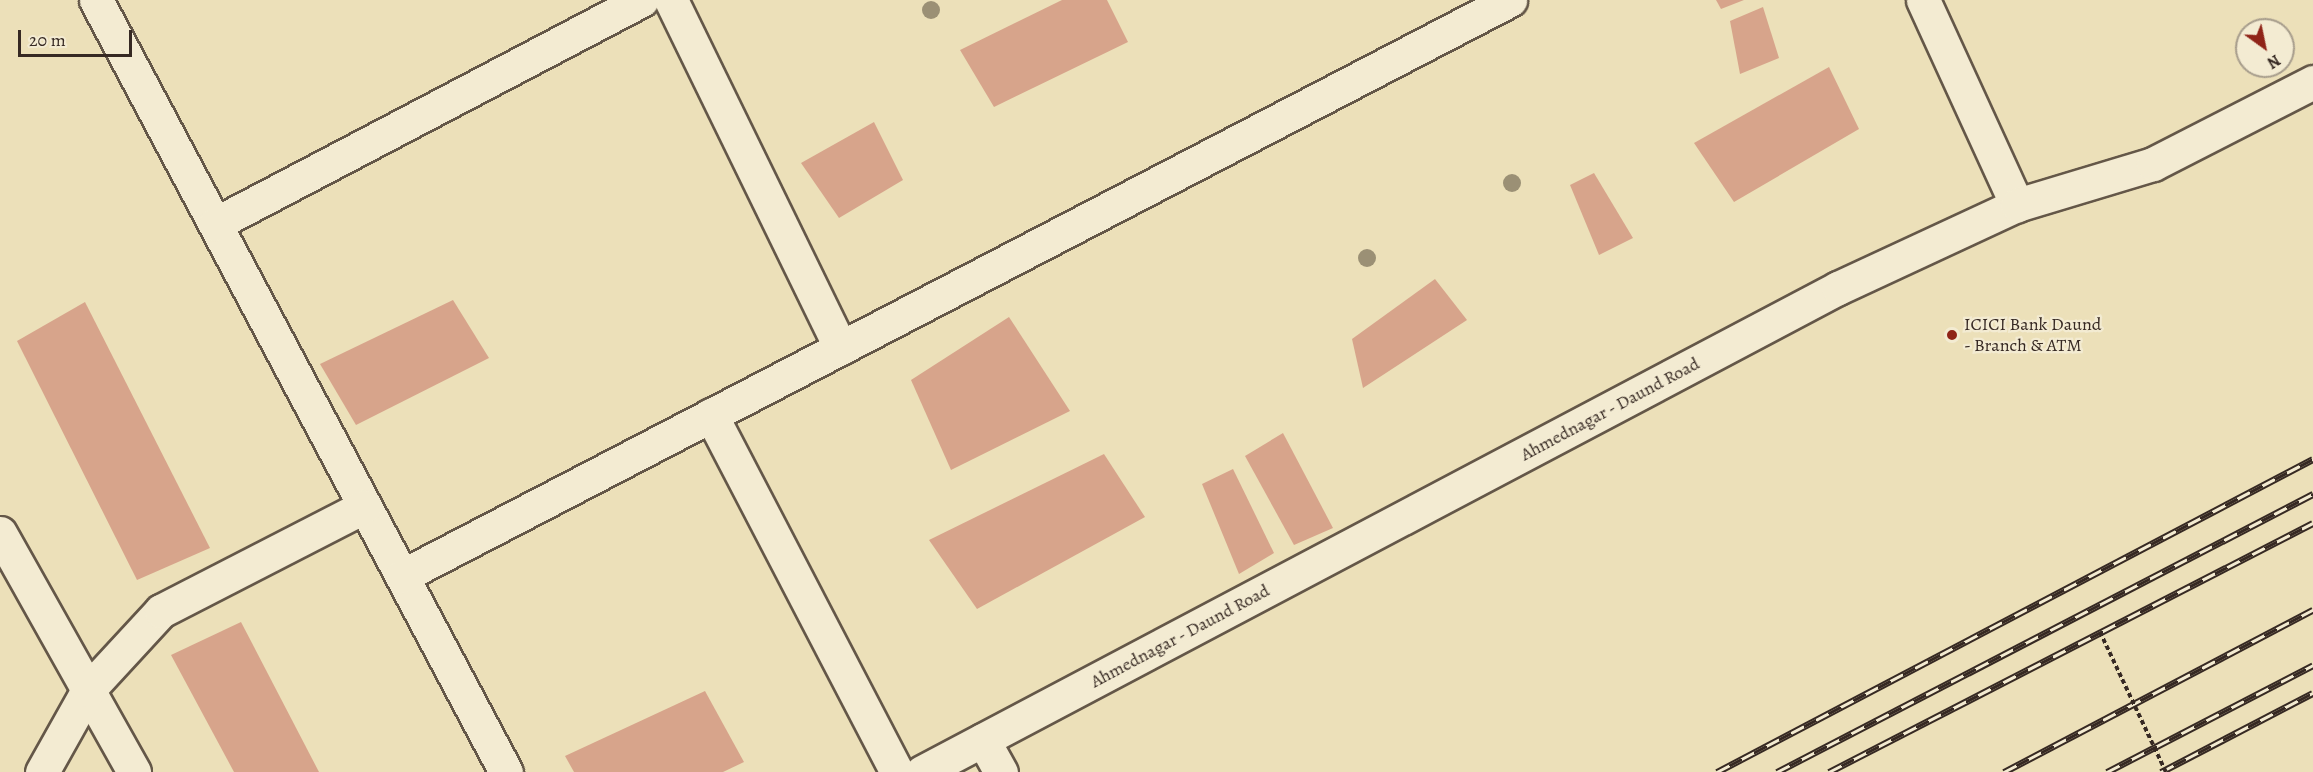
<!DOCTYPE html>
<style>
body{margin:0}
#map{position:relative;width:2313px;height:772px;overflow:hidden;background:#ece0b9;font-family:Alegreya,serif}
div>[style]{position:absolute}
.building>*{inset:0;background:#d7a48b}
.roads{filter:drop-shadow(2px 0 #645748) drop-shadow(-2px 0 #645748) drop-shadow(0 2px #645748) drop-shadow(0 -2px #645748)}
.minor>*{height:33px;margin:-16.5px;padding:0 16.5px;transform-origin:16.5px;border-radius:16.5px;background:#f3ebd2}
.rail>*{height:7px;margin-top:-3.5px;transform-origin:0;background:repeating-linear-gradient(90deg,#f3ebd2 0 14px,#362923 0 28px);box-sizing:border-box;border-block:2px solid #362923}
.path-bridge>*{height:4px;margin-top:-2px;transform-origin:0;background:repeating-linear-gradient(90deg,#362923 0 4.5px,transparent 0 7.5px)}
.trees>*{width:18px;height:18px;margin:-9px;border-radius:50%;background:#9b9075}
.dots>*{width:16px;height:16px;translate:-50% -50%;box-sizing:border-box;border:3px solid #f3ebd2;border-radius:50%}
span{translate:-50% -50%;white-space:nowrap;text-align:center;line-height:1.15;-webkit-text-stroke:4.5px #f3ebd2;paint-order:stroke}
.poi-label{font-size:18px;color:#362923}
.left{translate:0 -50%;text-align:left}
.street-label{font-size:18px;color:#362923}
.north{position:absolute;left:2235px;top:18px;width:60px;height:60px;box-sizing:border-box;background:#f3ebd2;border:2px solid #a79d8c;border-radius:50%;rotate:147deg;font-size:16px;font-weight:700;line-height:24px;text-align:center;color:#362923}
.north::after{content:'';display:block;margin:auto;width:21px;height:27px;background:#8f2418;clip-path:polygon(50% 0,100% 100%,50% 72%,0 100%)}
.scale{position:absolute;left:18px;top:30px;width:114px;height:27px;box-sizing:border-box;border:3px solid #362923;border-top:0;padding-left:8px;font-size:18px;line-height:21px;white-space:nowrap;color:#362923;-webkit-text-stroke:4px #f3ebd2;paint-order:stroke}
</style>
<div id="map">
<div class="building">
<div style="clip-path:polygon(1062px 0,1107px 0,1128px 42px,994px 107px,960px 50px)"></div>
<div style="clip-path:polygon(1716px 0,1744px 0,1721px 9px)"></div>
<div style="clip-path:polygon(1763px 7px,1779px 58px,1740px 74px,1730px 21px)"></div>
<div style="clip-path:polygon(1829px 67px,1859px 129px,1734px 202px,1694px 143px)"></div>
<div style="clip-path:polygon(874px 122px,903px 180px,839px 218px,801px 163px)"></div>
<div style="clip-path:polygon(1594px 173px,1633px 238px,1599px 255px,1570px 185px)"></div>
<div style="clip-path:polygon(1435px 279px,1467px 320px,1363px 388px,1352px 339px)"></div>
<div style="clip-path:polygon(453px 300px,489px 358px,356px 425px,320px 364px)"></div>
<div style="clip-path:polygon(85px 302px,210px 548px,137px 580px,17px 341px)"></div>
<div style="clip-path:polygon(1009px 317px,1070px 411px,951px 470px,911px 380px)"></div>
<div style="clip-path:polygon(1283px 433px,1333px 528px,1294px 545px,1245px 456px)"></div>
<div style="clip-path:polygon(1104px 454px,1145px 517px,977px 609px,929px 540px)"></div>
<div style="clip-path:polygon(1233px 469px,1274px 553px,1239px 574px,1202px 484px)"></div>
<div style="clip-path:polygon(241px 622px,319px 772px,234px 772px,171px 655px)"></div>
<div style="clip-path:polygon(705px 691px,744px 762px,723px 772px,574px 772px,565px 756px)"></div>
</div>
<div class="roads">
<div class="minor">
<div style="left:96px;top:0;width:874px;rotate:62.03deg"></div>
<div style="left:671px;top:0;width:387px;rotate:64deg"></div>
<div style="left:1923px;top:0;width:226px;rotate:65.4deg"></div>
<div style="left:215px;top:224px;width:482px;rotate:-27.7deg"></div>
<div style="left:711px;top:415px;width:403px;rotate:62.5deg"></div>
<div style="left:0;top:533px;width:274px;rotate:60.7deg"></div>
<div style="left:402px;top:576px;width:1249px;rotate:-27.47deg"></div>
<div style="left:983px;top:740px;width:37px;rotate:61deg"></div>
<div style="left:42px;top:772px;width:94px;rotate:-60.7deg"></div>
<div style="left:88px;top:690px;width:108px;rotate:-47.3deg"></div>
<div style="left:161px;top:611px;width:229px;rotate:-27.2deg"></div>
<div style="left:922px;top:772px;width:1036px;rotate:-27.85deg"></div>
<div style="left:1838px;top:288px;width:197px;rotate:-24.9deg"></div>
<div style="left:2017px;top:205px;width:142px;rotate:-16.8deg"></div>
<div style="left:2153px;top:164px;width:180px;rotate:-27.1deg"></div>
</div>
</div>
<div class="rail">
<div style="left:1717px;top:772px;width:673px;rotate:-27.71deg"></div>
<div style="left:1777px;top:772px;width:604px;rotate:-27.41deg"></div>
<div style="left:1829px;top:772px;width:544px;rotate:-27.22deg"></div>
<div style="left:2004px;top:772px;width:349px;rotate:-27.7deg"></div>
<div style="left:2107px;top:772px;width:232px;rotate:-27.4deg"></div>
<div style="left:2161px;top:772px;width:171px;rotate:-27.5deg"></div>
</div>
<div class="path-bridge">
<div style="left:2100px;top:632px;width:155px;rotate:64.8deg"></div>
</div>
<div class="trees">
<div style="left:931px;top:10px"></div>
<div style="left:1512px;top:183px"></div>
<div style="left:1367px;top:258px"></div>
</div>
<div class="dots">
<div style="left:1952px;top:335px;background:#8f2418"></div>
</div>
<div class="poi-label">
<span class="left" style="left:1964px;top:335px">ICICI Bank Daund<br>- Branch &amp; ATM</span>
</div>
<div class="street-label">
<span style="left:1610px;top:409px;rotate:-28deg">Ahmednagar - Daund Road</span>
<span style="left:1180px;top:636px;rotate:-28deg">Ahmednagar - Daund Road</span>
</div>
<div class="north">N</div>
<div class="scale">20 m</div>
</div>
